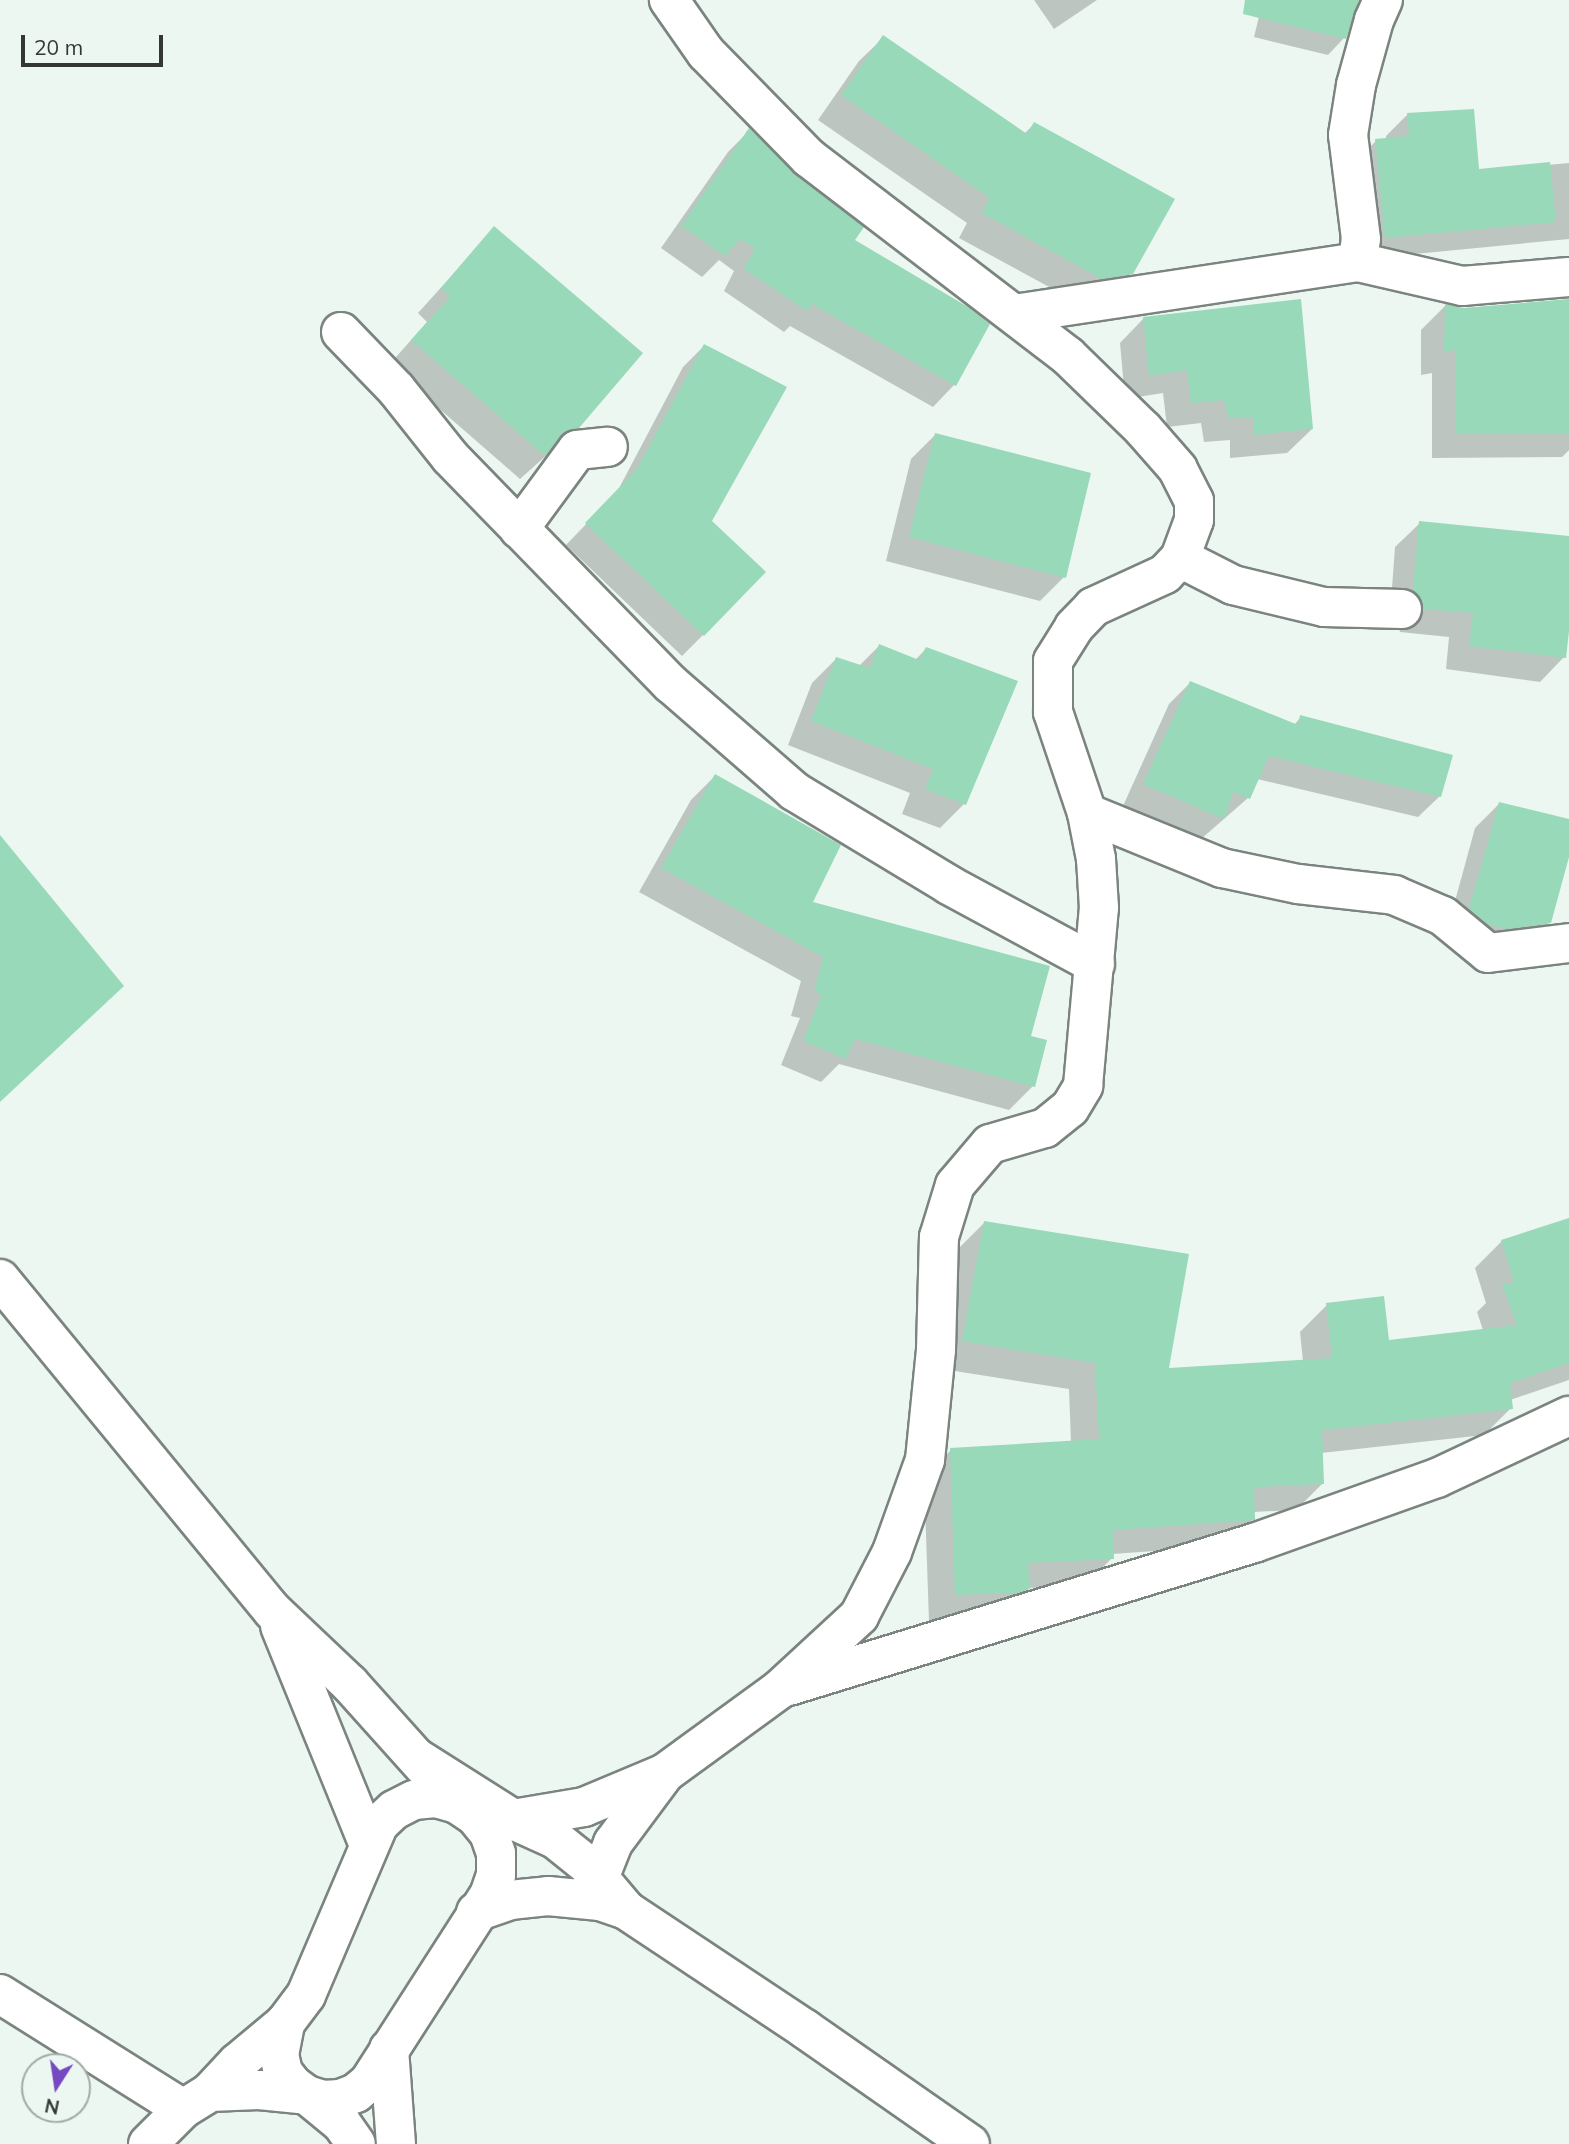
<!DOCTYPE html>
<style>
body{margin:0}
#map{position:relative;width:1569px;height:2144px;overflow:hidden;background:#ecf7f1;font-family:Mulish,sans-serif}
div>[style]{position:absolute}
.shadow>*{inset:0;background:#0003}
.building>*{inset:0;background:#97d9b8}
.roads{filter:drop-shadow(2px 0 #7b847f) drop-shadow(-2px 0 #7b847f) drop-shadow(0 2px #7b847f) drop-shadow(0 -2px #7b847f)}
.minor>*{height:38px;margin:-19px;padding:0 19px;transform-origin:19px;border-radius:19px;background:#fff}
span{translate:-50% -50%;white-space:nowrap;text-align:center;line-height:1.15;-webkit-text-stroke:5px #ecf7f1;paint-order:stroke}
.north{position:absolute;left:21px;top:2053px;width:70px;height:70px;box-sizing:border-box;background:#ecf7f1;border:2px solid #a2aba6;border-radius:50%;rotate:192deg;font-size:19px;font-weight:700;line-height:28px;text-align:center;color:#343835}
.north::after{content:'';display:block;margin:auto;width:24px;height:32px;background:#7449c2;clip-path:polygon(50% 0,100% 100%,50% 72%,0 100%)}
.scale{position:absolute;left:21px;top:35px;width:142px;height:32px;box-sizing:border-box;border:4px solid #343835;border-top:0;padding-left:9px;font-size:21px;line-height:24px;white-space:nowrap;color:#343835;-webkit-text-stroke:5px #ecf7f1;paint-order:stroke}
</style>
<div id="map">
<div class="shadow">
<div style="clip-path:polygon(1034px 0,1097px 0,1054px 29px)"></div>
<div style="clip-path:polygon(1263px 0,1358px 0,1344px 38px,1328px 55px,1254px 37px)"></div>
<div style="clip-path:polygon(884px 37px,1024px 134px,1034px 124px,1131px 273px,1107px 298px,1077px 302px,959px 238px,967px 223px,818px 120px,859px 61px)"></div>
<div style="clip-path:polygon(1407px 115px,1477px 171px,1569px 163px,1569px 239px,1363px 259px,1354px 163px,1376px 141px,1386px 140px,1386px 136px)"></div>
<div style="clip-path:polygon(749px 131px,852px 241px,988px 324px,954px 385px,933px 407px,790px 326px,784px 332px,724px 291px,734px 271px,719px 260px,702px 277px,661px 248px,728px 152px)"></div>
<div style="clip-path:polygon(494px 229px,578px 427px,520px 479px,389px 365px,427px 322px,418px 313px)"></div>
<div style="clip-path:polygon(1569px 301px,1569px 450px,1562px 457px,1432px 458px,1432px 373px,1421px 375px,1421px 330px,1445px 306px,1464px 310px)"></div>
<div style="clip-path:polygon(1144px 318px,1312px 429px,1287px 453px,1230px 458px,1230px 440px,1204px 442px,1201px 423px,1167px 427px,1163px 393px,1125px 399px,1120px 343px)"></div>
<div style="clip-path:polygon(704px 346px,709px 521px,703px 635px,682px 656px,566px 545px,617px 492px,683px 367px)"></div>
<div style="clip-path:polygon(935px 435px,1064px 577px,1040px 601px,886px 561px,911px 459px)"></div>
<div style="clip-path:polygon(1420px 523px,1569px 538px,1569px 617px,1564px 657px,1540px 682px,1446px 669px,1449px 637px,1400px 632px,1397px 622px,1390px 615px,1395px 547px)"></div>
<div style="clip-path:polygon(879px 646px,915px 660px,926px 649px,964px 804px,940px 828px,902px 814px,910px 793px,788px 745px,812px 683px,836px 659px,859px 666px)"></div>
<div style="clip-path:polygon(1190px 683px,1294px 725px,1301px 717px,1440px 796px,1418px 817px,1257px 779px,1248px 798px,1201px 839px,1123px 806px,1169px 704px)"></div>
<div style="clip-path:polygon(715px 776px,810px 903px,1029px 1037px,1033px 1086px,1009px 1110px,839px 1064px,821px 1082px,781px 1065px,800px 1018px,791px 1016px,801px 981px,639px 892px,691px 800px)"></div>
<div style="clip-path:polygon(1499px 804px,1569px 821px,1569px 851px,1549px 922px,1525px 947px,1446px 934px,1475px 828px)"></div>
<div style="clip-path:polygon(1569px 1220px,1569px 1380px,1510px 1400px,1511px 1408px,1484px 1435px,1321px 1453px,1323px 1483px,1296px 1510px,1253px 1512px,1253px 1519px,1226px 1546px,1112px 1554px,1112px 1558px,1085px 1585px,1028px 1588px,1001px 1615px,989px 1619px,929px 1621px,924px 1477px,951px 1450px,1071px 1443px,1069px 1389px,936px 1368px,957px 1250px,984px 1223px,1167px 1370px,1303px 1361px,1300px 1332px,1327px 1305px,1387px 1342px,1483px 1330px,1477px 1312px,1486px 1303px,1475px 1268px,1502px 1241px)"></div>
</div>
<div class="building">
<div style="clip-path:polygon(1245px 0,1359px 0,1346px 39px,1243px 14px)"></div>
<div style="clip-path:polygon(883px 35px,1027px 134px,1034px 122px,1175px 199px,1133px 274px,1102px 279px,982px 213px,990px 198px,841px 95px)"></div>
<div style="clip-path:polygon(1474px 109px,1479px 169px,1550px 162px,1556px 222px,1385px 238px,1375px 139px,1409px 136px,1407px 113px)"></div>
<div style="clip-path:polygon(749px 128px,796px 175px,864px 227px,855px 240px,968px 307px,990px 324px,956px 386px,812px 304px,807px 311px,744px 269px,755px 248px,740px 239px,725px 256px,681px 226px)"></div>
<div style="clip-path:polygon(494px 226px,643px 353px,579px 428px,566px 431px,545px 456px,411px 340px,450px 297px,441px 288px)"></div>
<div style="clip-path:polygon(1301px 299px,1313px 429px,1254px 435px,1254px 417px,1228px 418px,1224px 400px,1191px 403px,1187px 370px,1149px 376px,1143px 317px)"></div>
<div style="clip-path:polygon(1569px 299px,1569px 433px,1456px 434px,1455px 350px,1444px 352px,1445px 304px,1464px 308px)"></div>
<div style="clip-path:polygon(704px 344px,787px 387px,712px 521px,766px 572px,704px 636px,585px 523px,637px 469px)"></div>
<div style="clip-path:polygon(935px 433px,1091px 473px,1066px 578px,909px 537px)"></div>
<div style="clip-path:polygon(1419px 521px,1569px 536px,1569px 631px,1566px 658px,1469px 646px,1473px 613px,1424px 609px,1421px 598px,1413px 590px)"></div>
<div style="clip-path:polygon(879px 644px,919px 660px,926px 647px,1018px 681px,966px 805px,925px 789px,933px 769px,811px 721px,836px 657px,870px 668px)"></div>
<div style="clip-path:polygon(1190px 681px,1298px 725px,1300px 715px,1453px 755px,1441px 797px,1269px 756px,1250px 799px,1233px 792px,1224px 819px,1143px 784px)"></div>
<div style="clip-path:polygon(715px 774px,841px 845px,813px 902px,1050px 966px,1031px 1036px,1047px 1040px,1035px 1087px,855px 1039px,846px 1059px,803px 1041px,822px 994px,814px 992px,823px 957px,661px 868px)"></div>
<div style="clip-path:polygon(1499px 802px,1569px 819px,1569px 857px,1551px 923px,1506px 929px,1487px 924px,1469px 909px)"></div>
<div style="clip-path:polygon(0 835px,124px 986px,0 1102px)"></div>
<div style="clip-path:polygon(1569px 1218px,1569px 1363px,1510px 1383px,1513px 1409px,1322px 1430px,1324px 1484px,1254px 1487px,1255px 1520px,1113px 1530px,1114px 1559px,1028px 1563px,1030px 1589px,1017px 1593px,955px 1595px,950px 1448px,1099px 1439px,1095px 1363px,962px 1341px,984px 1221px,1189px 1254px,1169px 1368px,1332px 1358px,1326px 1303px,1384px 1296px,1389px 1340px,1517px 1325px,1502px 1284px,1514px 1283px,1501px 1240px)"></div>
</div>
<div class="roads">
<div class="minor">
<div style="left:1358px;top:262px;width:107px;rotate:13deg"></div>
<div style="left:1462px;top:286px;width:107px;rotate:-4.8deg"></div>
<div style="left:1014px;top:314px;width:348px;rotate:-8.6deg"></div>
<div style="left:1358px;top:262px;width:23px;rotate:-83deg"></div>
<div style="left:1361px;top:239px;width:105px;rotate:-97.1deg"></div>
<div style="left:1348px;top:135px;width:51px;rotate:-80.9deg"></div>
<div style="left:1356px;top:85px;width:67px;rotate:-74.5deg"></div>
<div style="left:1374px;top:20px;width:22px;rotate:-66deg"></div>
<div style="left:341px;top:332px;width:79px;rotate:46deg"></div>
<div style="left:396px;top:389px;width:87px;rotate:51.5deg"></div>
<div style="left:450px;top:457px;width:317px;rotate:45.8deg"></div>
<div style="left:671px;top:684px;width:163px;rotate:41deg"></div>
<div style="left:794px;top:791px;width:181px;rotate:31.2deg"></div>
<div style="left:949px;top:885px;width:166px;rotate:28.4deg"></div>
<div style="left:519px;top:529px;width:98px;rotate:-53.7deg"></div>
<div style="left:577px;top:450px;width:31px;rotate:-6deg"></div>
<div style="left:1180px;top:558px;width:59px;rotate:27deg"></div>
<div style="left:1233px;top:585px;width:94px;rotate:13.6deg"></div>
<div style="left:1324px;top:607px;width:78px;rotate:1.5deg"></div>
<div style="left:1087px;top:813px;width:146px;rotate:22.2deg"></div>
<div style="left:1222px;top:868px;width:78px;rotate:11.9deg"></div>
<div style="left:1298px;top:884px;width:97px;rotate:6.5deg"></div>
<div style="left:1394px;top:895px;width:53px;rotate:23.2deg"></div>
<div style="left:1443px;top:916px;width:58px;rotate:39.4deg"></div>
<div style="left:1488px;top:953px;width:82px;rotate:-7deg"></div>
<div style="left:0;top:1279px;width:430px;rotate:50.6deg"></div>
<div style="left:273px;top:1611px;width:105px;rotate:43.5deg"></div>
<div style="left:349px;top:1683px;width:129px;rotate:48.1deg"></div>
<div style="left:280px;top:1626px;width:234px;rotate:67.9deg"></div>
<div style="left:789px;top:1686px;width:486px;rotate:-17.1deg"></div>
<div style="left:1254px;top:1543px;width:194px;rotate:-19.6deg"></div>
<div style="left:1437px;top:1478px;width:146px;rotate:-25.2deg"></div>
<div style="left:417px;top:1758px;width:114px;rotate:32.4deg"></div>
<div style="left:513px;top:1819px;width:72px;rotate:-9.6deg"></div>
<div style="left:584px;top:1807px;width:88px;rotate:-22.8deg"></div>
<div style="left:665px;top:1773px;width:142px;rotate:-36.1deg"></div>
<div style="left:780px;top:1689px;width:108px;rotate:-42.7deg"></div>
<div style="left:859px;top:1616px;width:72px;rotate:-62.7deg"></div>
<div style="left:892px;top:1552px;width:98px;rotate:-70.3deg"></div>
<div style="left:925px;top:1460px;width:111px;rotate:-84.3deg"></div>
<div style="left:936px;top:1350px;width:113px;rotate:-88.5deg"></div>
<div style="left:939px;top:1237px;width:54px;rotate:-72.9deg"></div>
<div style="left:955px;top:1185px;width:54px;rotate:-49.5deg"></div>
<div style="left:990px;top:1144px;width:57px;rotate:-16.2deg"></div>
<div style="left:1045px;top:1128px;width:32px;rotate:-39deg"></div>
<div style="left:1070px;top:1108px;width:26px;rotate:-59deg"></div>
<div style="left:1083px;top:1086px;width:179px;rotate:-84.9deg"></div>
<div style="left:1099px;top:908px;width:49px;rotate:-93.5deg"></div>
<div style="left:1096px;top:859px;width:47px;rotate:-101.1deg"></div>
<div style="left:1087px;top:813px;width:107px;rotate:-108.6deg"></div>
<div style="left:1053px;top:712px;width:51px;rotate:-90deg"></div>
<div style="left:1053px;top:661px;width:40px;rotate:-58deg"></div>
<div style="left:1074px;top:627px;width:28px;rotate:-46deg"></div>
<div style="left:1093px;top:607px;width:79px;rotate:-24.6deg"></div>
<div style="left:1165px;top:574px;width:22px;rotate:-47deg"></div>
<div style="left:1180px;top:558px;width:40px;rotate:-69.8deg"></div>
<div style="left:1194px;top:520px;width:19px;rotate:-90deg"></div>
<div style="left:1194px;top:501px;width:36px;rotate:-117deg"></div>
<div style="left:1178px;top:469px;width:53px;rotate:-131.2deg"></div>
<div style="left:1143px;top:429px;width:105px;rotate:-135.8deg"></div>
<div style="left:1068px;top:356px;width:326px;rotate:-142.6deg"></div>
<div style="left:809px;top:158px;width:147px;rotate:-134.4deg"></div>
<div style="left:706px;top:53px;width:65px;rotate:-124.9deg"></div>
<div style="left:436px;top:1798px;width:22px;rotate:16deg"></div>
<div style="left:457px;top:1804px;width:22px;rotate:34deg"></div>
<div style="left:475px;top:1816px;width:22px;rotate:51deg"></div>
<div style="left:489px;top:1833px;width:21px;rotate:71deg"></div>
<div style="left:496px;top:1853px;width:22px;rotate:90deg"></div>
<div style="left:496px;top:1875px;width:21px;rotate:109deg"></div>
<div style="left:489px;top:1895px;width:222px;rotate:122.7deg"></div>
<div style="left:369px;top:2082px;width:17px;rotate:140deg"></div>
<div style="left:356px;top:2093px;width:17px;rotate:159deg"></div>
<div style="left:340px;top:2099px;width:17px;rotate:177deg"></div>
<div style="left:323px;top:2100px;width:17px;rotate:-163deg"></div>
<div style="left:307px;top:2095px;width:17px;rotate:-144deg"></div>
<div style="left:293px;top:2085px;width:16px;rotate:-128deg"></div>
<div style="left:283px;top:2072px;width:17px;rotate:-103deg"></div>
<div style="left:279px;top:2055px;width:33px;rotate:-79deg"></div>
<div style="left:285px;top:2023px;width:35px;rotate:-53deg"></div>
<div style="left:306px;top:1995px;width:186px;rotate:-66.9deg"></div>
<div style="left:379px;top:1824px;width:21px;rotate:-43deg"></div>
<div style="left:394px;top:1810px;width:22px;rotate:-27deg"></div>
<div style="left:414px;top:1800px;width:22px;rotate:-5deg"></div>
<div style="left:506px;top:1817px;width:54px;rotate:24.2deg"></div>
<div style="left:555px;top:1839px;width:43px;rotate:38.5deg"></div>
<div style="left:589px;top:1866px;width:57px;rotate:49.9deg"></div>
<div style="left:586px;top:1894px;width:9px;rotate:-21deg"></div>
<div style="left:594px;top:1891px;width:52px;rotate:-68.4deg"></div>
<div style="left:613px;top:1843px;width:87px;rotate:-53.4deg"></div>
<div style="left:476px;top:1912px;width:36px;rotate:-19deg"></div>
<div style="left:510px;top:1900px;width:38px;rotate:-6deg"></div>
<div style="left:548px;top:1896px;width:52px;rotate:5.5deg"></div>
<div style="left:600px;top:1901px;width:28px;rotate:19deg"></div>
<div style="left:626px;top:1910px;width:215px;rotate:33.6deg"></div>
<div style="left:805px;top:2029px;width:201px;rotate:34.9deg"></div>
<div style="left:0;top:1994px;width:216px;rotate:32.1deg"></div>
<div style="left:389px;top:2049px;width:95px;rotate:85.8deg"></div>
<div style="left:210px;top:2092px;width:49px;rotate:-2.3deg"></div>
<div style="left:259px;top:2090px;width:48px;rotate:5.9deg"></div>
<div style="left:307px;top:2095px;width:45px;rotate:39.6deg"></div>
<div style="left:342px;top:2124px;width:24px;rotate:55deg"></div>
<div style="left:148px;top:2144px;width:49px;rotate:-45deg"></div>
<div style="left:183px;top:2109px;width:32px;rotate:-32deg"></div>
<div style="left:210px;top:2092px;width:40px;rotate:-47deg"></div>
<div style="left:237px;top:2063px;width:62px;rotate:-39.8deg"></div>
</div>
</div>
<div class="north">N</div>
<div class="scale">20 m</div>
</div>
